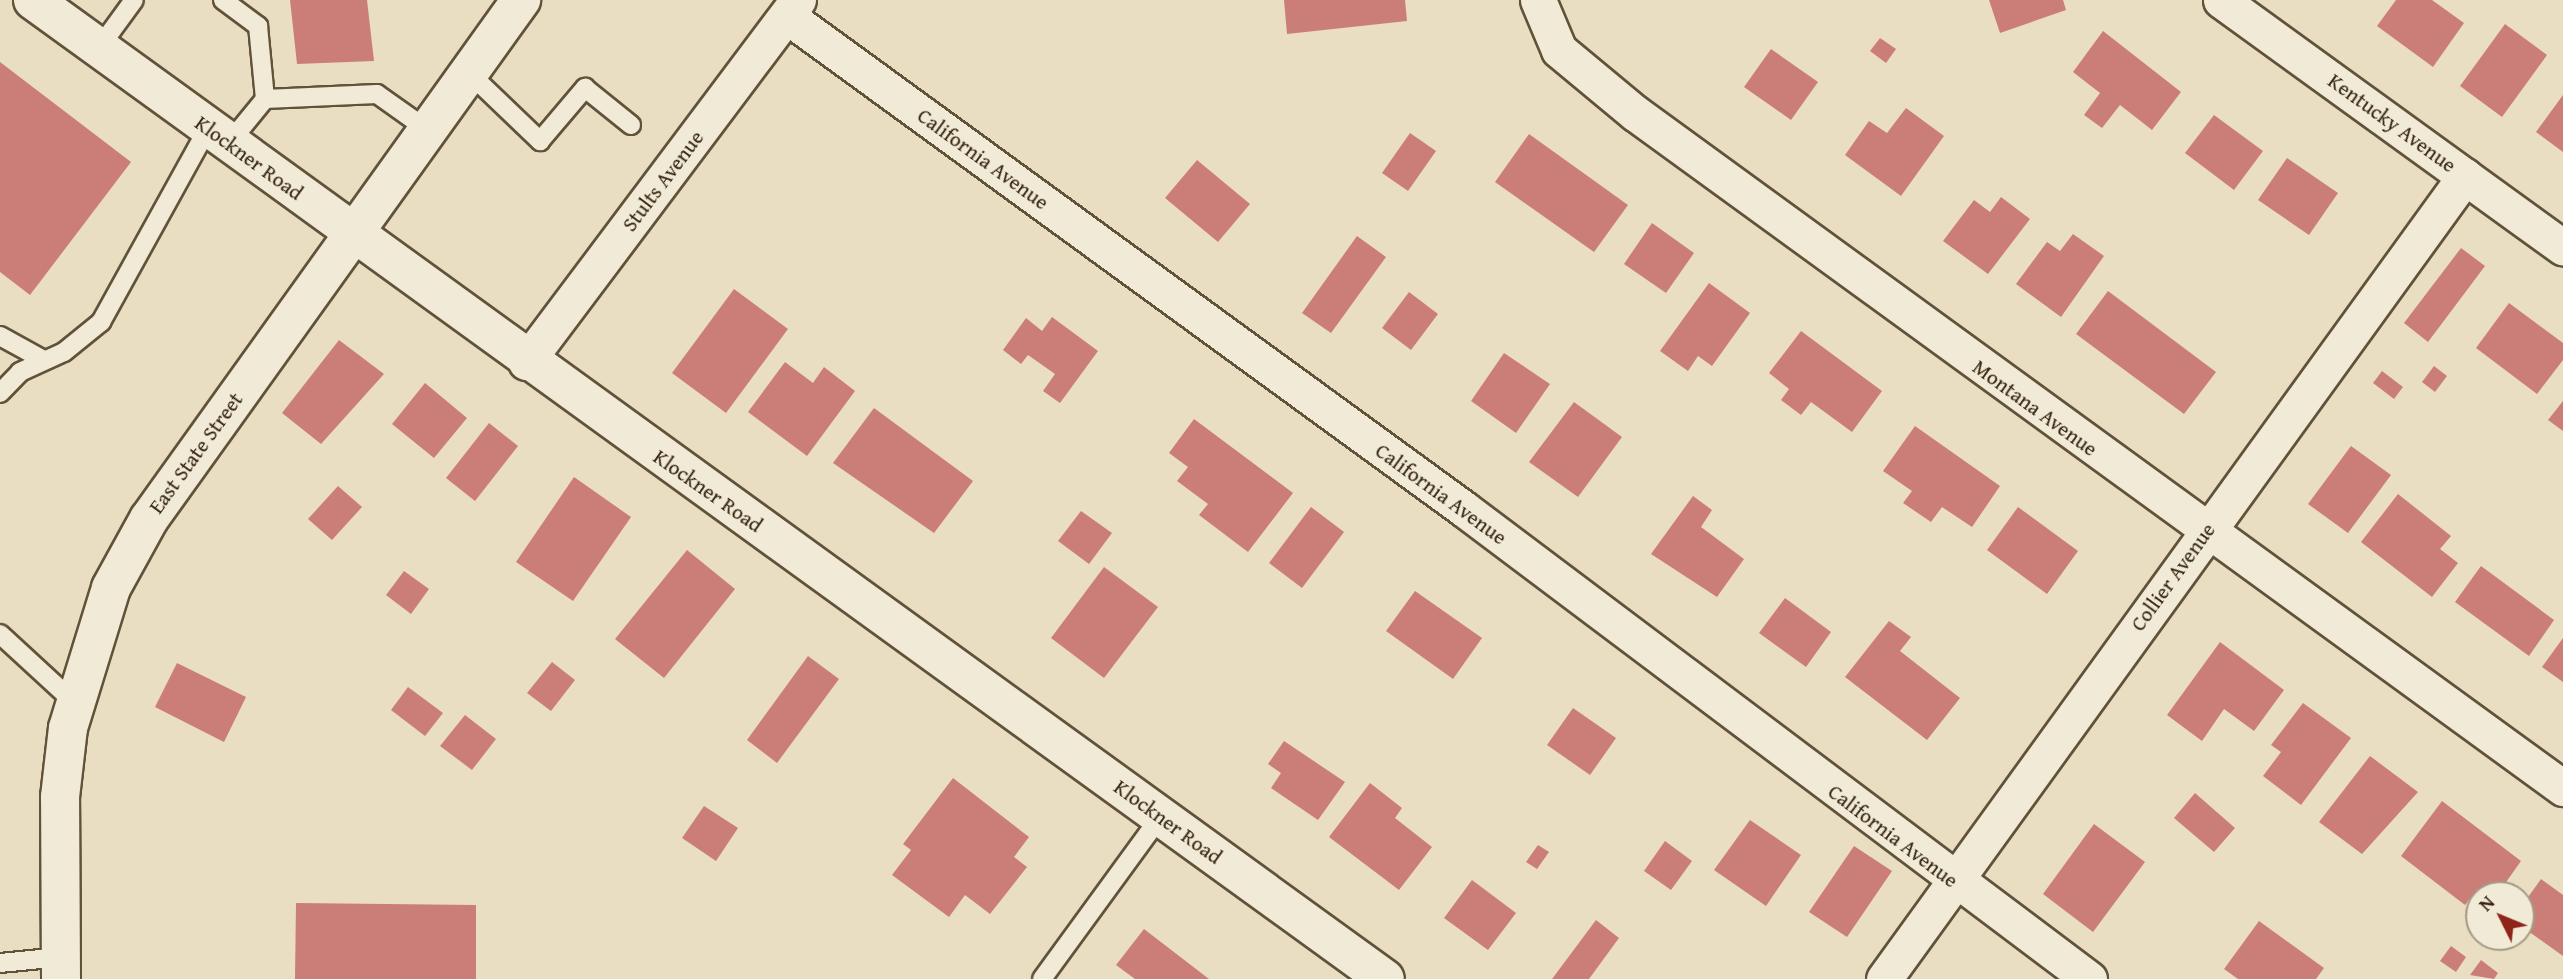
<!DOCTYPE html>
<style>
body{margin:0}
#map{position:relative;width:2563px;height:979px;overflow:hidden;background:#eadec2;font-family:"Gentium Book Plus",serif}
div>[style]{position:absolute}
.building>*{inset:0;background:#cb7e77}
.roads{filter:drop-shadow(2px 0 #61523a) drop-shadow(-2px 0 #61523a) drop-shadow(0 2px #61523a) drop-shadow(0 -2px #61523a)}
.lane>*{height:18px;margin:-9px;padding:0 9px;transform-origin:9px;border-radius:9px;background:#f1ead7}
.street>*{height:35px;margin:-17.5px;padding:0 17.5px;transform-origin:17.5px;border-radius:17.5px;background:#f1ead7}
.secondary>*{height:38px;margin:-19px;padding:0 19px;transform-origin:19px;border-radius:19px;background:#f1ead7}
span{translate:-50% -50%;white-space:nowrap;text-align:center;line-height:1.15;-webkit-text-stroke:5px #f1ead7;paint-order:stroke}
.street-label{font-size:21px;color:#33230c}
.north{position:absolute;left:2465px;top:881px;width:70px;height:70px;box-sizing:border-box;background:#f1ead7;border:2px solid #a59a86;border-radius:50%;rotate:313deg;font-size:19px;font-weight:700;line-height:28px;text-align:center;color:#33230c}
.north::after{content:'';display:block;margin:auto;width:24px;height:32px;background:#8f2418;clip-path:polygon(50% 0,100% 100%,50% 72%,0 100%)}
</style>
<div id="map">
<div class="building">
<div style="clip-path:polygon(290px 0,367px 0,374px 61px,297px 64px)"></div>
<div style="clip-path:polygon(1284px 0,1405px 0,1407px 21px,1287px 34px)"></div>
<div style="clip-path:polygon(1989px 0,2063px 0,2066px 10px,2000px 33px)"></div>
<div style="clip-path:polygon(2396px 0,2432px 0,2464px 23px,2433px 67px,2377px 26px)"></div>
<div style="clip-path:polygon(2505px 24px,2547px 55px,2502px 117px,2460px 86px)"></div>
<div style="clip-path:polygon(2103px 31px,2181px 92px,2152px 130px,2120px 105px,2102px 128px,2084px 115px,2100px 93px,2073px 72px)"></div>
<div style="clip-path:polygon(1880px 38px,1896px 49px,1886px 63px,1870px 51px)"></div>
<div style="clip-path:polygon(1771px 49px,1818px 82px,1791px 120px,1744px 87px)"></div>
<div style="clip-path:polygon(0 62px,131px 162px,30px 295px,0 272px)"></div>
<div style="clip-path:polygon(2563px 95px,2563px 152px,2536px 132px)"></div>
<div style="clip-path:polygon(1906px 108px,1944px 136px,1901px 196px,1845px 155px,1869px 121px,1887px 133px)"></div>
<div style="clip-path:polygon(2214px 115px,2263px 151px,2234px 190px,2185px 153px)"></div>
<div style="clip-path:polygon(1410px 133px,1436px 151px,1408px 191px,1382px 173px)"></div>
<div style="clip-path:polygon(1529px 134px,1628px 205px,1594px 252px,1495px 182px)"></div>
<div style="clip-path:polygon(2287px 158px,2338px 193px,2309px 235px,2258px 200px)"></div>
<div style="clip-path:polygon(1197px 160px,1250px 204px,1218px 242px,1165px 198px)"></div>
<div style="clip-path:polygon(2001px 197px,2030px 219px,1988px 274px,1943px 241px,1974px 200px,1990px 212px)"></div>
<div style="clip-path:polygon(1652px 223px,1694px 253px,1666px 293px,1624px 264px)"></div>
<div style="clip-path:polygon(2073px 234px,2104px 256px,2061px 317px,2016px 284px,2047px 242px,2060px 251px)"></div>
<div style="clip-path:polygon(1357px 236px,1386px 257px,1331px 333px,1302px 313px)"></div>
<div style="clip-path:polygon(2461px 248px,2485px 266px,2428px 342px,2404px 323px)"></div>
<div style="clip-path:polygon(1709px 283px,1750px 313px,1712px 366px,1698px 356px,1688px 371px,1660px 351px)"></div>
<div style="clip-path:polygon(734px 289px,788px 329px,726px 413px,672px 373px)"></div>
<div style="clip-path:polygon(2108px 291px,2216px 372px,2184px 414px,2076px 334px)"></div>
<div style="clip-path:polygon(1409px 292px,1438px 314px,1411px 350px,1382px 328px)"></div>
<div style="clip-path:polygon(2509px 303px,2563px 343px,2563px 360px,2537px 394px,2476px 348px)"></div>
<div style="clip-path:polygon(1052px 317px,1098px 351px,1060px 403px,1043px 391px,1055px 374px,1028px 355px,1021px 364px,1003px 350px,1026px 318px,1042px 331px)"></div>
<div style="clip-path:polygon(1801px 331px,1882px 391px,1852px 432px,1811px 402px,1801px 415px,1781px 400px,1789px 389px,1769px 373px)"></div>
<div style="clip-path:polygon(339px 340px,384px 374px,321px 444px,282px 413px)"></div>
<div style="clip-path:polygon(1504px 353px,1550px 384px,1516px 433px,1471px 401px)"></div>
<div style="clip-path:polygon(785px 362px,813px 383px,824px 367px,855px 391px,807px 456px,748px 412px)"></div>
<div style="clip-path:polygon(2434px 366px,2447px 376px,2435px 392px,2422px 382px)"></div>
<div style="clip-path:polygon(2382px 371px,2403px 387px,2394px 399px,2373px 383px)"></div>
<div style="clip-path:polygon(425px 383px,467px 418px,434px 458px,392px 424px)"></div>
<div style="clip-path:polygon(2563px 401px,2563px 431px,2548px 420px)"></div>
<div style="clip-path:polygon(1574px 402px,1622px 437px,1578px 497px,1529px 462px)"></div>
<div style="clip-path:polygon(874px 408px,973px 481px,934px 533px,833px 463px)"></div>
<div style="clip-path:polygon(1194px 419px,1293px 493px,1248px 552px,1199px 515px,1208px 504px,1177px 481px,1188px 467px,1169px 453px)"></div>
<div style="clip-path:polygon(489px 423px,518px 446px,475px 501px,446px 478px)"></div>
<div style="clip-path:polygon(1915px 426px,2000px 486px,1972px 527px,1942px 507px,1931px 522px,1903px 503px,1912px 491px,1883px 471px)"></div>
<div style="clip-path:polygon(2351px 446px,2391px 475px,2348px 533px,2308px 504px)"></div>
<div style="clip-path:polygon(574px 477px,631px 517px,573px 601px,516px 562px)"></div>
<div style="clip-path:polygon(338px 486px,362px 507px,332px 540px,308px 519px)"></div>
<div style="clip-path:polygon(2398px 494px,2451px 536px,2440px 549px,2458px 563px,2432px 597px,2361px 542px)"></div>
<div style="clip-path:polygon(1693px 496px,1712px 510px,1701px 527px,1744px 559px,1717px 597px,1651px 554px)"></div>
<div style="clip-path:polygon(1311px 507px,1344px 532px,1302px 588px,1269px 563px)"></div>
<div style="clip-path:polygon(2018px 507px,2078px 551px,2047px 594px,1987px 550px)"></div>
<div style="clip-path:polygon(1081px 511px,1112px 533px,1089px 564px,1058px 541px)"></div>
<div style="clip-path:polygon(687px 550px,735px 589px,664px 678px,615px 639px)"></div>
<div style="clip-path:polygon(2481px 566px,2554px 620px,2529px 656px,2455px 602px)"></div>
<div style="clip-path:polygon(1104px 567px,1158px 607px,1104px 678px,1051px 638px)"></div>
<div style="clip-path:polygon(404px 571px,429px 589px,411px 614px,386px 595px)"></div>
<div style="clip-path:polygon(1415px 591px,1482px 638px,1453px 679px,1386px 631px)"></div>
<div style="clip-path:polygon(1785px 598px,1831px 632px,1806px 667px,1759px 633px)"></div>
<div style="clip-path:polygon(1889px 621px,1911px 637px,1900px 651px,1960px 698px,1927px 740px,1845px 677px)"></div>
<div style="clip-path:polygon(2563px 638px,2563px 682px,2542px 667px)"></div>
<div style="clip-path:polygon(2220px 642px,2284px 690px,2254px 731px,2224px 709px,2202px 741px,2167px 715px)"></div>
<div style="clip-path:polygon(808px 656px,839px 679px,777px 763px,747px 740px)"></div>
<div style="clip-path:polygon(552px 662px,575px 680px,551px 711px,527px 693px)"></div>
<div style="clip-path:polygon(177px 663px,246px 697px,224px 742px,155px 707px)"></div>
<div style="clip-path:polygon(408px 687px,443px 713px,425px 736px,391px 710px)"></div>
<div style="clip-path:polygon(2303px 703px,2351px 738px,2301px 805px,2263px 776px,2281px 752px,2271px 745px)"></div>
<div style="clip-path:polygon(1573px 708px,1616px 738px,1590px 775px,1547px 745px)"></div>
<div style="clip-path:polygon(465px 715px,496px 739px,472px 770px,440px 746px)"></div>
<div style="clip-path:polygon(1284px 741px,1345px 782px,1318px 820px,1271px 788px,1281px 773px,1268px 764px)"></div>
<div style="clip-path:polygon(2370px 756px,2418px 792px,2362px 854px,2319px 822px)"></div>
<div style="clip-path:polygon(953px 778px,1029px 837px,1014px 857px,1027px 867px,990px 914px,965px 895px,949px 917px,892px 875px,911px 850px,903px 844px)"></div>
<div style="clip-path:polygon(1370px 783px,1402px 808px,1395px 818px,1432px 847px,1399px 890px,1329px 837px)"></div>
<div style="clip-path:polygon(2195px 793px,2235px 828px,2214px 852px,2174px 818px)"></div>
<div style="clip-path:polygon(2442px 801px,2521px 861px,2497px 895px,2478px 889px,2465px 905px,2401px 856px)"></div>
<div style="clip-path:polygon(704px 806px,738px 828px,716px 861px,682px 838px)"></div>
<div style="clip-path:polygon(1750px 820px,1801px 855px,1766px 906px,1714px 870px)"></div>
<div style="clip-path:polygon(2094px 824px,2145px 862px,2093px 932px,2043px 894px)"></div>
<div style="clip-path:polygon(1665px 841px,1692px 861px,1671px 890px,1644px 871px)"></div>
<div style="clip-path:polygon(1538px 845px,1549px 852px,1537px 869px,1526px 862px)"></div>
<div style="clip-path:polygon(1854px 846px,1892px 871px,1847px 937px,1809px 912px)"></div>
<div style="clip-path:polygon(2541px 879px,2563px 895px,2563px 956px,2521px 926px,2521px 907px)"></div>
<div style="clip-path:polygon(1472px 880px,1516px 913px,1488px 950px,1444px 918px)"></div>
<div style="clip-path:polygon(296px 903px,476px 905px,476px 979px,295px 979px)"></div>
<div style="clip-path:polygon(1596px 920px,1619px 938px,1589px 979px,1552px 979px)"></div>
<div style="clip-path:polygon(2259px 921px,2324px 968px,2316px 979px,2238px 979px,2224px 969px)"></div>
<div style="clip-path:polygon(1144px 929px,1209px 979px,1135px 979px,1116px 965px)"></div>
<div style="clip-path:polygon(2451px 946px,2466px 957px,2456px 972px,2440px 961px)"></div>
<div style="clip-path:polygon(2481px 960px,2498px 973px,2494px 979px,2470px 975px)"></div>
</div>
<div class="roads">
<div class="lane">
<div style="left:223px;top:0;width:44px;rotate:36.6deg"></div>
<div style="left:258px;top:26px;width:73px;rotate:84.5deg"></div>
<div style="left:99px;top:48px;width:59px;rotate:-53.9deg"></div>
<div style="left:466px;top:70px;width:103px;rotate:43.8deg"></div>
<div style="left:540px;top:141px;width:70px;rotate:-49.7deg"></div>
<div style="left:585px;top:88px;width:59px;rotate:38.8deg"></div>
<div style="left:229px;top:143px;width:57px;rotate:-50.7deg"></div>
<div style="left:265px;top:99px;width:112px;rotate:-2.6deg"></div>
<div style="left:377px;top:94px;width:59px;rotate:35.3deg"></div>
<div style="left:0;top:336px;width:48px;rotate:28.7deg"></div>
<div style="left:0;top:393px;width:29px;rotate:-46deg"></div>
<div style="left:20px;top:372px;width:48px;rotate:-24.4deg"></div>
<div style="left:64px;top:352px;width:48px;rotate:-39deg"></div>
<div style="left:101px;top:322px;width:222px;rotate:-61.1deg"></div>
<div style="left:0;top:634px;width:100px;rotate:42.6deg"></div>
<div style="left:0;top:963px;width:61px;rotate:-5.6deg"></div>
<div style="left:1042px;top:979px;width:202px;rotate:-53.9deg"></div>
</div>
<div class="street">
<div style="left:1538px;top:0;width:54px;rotate:67.2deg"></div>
<div style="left:1559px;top:50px;width:99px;rotate:39.7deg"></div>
<div style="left:1635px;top:113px;width:1148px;rotate:36.03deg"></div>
<div style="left:2221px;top:0;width:422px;rotate:35.9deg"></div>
<div style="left:787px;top:16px;width:837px;rotate:36.06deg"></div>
<div style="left:1464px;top:509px;width:782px;rotate:36.94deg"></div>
<div style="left:526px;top:362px;width:453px;rotate:-53.1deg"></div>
<div style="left:1884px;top:979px;width:991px;rotate:-54.11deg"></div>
</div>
<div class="secondary">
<div style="left:33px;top:0;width:1669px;rotate:35.91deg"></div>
<div style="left:61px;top:979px;width:182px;rotate:-90.3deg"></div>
<div style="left:60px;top:797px;width:69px;rotate:-83.4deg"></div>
<div style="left:68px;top:728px;width:146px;rotate:-72.9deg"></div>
<div style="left:111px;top:588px;width:79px;rotate:-61.2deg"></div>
<div style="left:149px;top:519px;width:639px;rotate:-54.37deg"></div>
</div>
</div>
<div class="street-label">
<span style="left:2392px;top:123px;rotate:36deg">Kentucky Avenue</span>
<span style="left:249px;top:158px;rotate:36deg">Klockner Road</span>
<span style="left:983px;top:159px;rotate:36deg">California Avenue</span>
<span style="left:663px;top:181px;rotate:-53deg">Stults Avenue</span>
<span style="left:2035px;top:408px;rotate:36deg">Montana Avenue</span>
<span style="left:196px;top:453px;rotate:-54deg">East State Street</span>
<span style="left:708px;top:491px;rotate:35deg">Klockner Road</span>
<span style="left:1441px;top:494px;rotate:36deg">California Avenue</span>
<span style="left:2173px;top:577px;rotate:-54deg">Collier Avenue</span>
<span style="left:1168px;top:822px;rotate:36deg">Klockner Road</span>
<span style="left:1893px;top:836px;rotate:37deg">California Avenue</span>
</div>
<div class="north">N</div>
</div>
